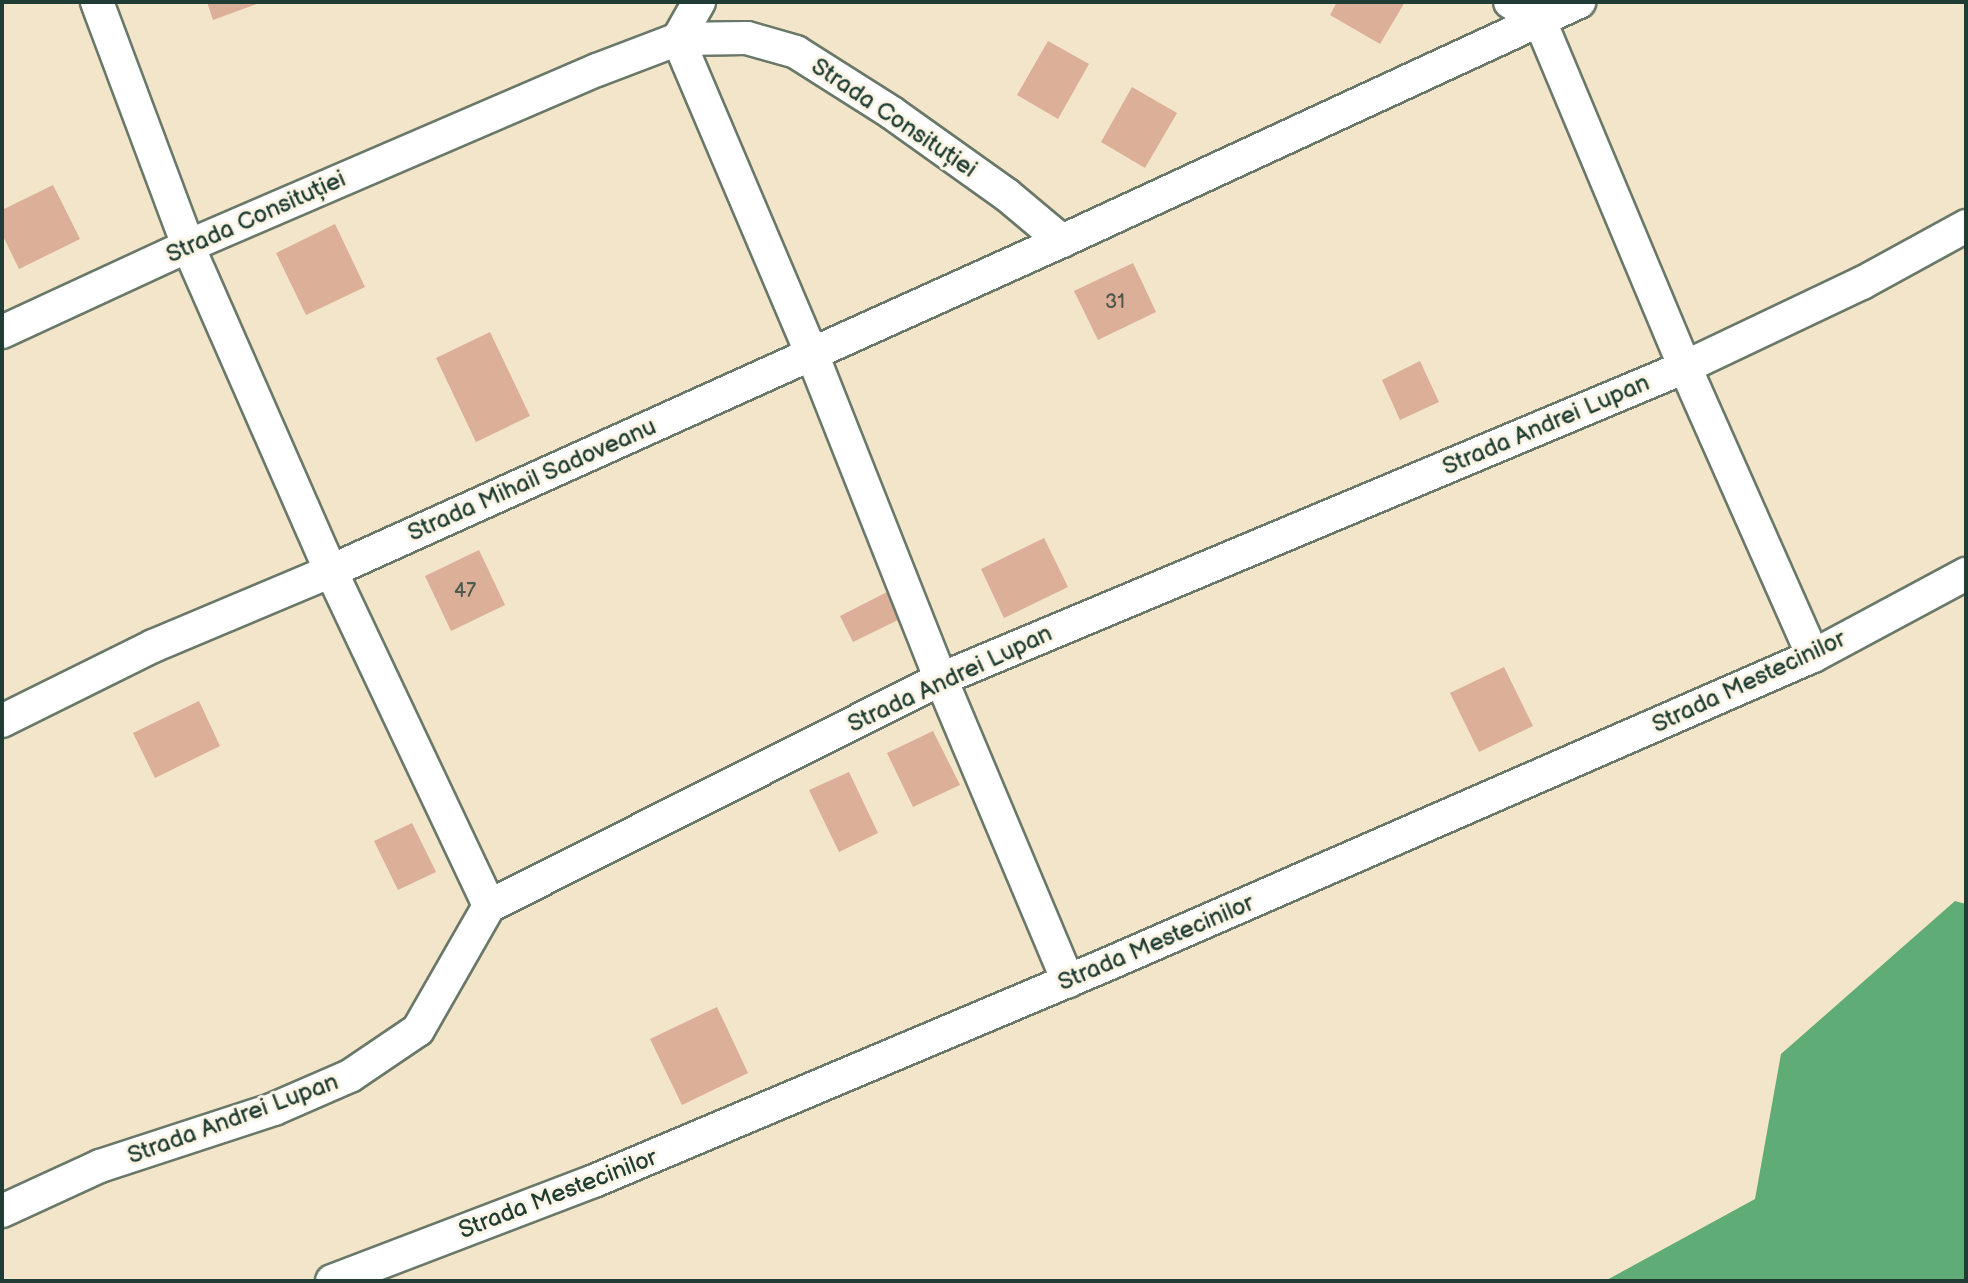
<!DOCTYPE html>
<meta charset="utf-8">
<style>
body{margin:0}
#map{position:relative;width:1968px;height:1283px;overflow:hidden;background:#f3e5c9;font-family:"Balsamiq Sans",sans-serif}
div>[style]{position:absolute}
.forest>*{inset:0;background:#60ac76}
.building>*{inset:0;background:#dcaf98}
.roads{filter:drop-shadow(2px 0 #697868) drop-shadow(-2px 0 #697868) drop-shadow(0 2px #697868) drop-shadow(0 -2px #697868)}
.minor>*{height:32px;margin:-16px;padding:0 16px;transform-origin:16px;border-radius:16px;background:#fff}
span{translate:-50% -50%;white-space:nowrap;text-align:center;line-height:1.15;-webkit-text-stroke:6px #fcf5e5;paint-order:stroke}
.number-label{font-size:20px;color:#4e5a4d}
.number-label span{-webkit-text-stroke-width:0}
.street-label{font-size:24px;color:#1f3d34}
.frame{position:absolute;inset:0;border:4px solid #1f3d34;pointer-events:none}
</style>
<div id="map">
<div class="forest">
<div style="clip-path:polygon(1955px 901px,1966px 904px,1966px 1281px,1605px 1281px,1755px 1199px,1781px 1054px)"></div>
</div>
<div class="building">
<div style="clip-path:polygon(207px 2px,262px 2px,213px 20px)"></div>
<div style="clip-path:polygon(1337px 2px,1405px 2px,1380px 44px,1330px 15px)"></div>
<div style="clip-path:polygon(1048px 41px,1089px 64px,1058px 119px,1017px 95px)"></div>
<div style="clip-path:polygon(1132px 87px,1177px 113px,1145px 168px,1101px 142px)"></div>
<div style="clip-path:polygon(53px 185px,80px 239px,19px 269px,2px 234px,2px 210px)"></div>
<div style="clip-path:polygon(335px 224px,365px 287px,306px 315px,276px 253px)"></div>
<div style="clip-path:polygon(1133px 263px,1156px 312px,1098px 340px,1074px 291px)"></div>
<div style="clip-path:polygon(490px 332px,530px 416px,476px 442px,436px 358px)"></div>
<div style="clip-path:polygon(1420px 361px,1439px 402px,1400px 420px,1382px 380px)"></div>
<div style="clip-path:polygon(1044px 538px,1068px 587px,1004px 618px,981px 569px)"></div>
<div style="clip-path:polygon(479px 550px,505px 605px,451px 631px,425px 576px)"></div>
<div style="clip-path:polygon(889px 591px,902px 618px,853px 642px,840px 616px)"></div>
<div style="clip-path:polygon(1504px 667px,1533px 726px,1479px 752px,1450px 693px)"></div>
<div style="clip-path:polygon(199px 701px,220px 746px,155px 778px,133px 733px)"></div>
<div style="clip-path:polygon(933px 731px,960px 785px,913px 807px,887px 753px)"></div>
<div style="clip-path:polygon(849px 772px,878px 833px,839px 852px,809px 790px)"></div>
<div style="clip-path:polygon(412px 823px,436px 872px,398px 890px,374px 841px)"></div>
<div style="clip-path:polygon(717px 1007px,748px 1073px,682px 1105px,650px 1039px)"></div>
</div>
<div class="roads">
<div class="minor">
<div style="left:97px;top:2px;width:260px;rotate:69.5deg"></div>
<div style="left:188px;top:246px;width:355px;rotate:66.3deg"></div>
<div style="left:331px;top:571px;width:370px;rotate:64.7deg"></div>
<div style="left:1510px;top:2px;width:36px;rotate:32deg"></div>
<div style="left:1550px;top:2px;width:21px;rotate:118deg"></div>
<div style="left:1540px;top:21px;width:375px;rotate:67.3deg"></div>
<div style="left:1685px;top:367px;width:316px;rotate:66.1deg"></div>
<div style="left:678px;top:39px;width:342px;rotate:67deg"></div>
<div style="left:812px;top:354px;width:350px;rotate:68.4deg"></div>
<div style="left:941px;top:679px;width:328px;rotate:67.2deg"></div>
<div style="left:678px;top:39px;width:43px;rotate:-60.4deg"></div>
<div style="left:2px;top:332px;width:205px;rotate:-24.8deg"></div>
<div style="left:188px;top:246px;width:445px;rotate:-23.3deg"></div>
<div style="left:597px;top:70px;width:87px;rotate:-20.9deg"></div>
<div style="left:678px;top:39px;width:69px;rotate:-0.8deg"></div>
<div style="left:747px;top:38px;width:51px;rotate:15.9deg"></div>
<div style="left:796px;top:52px;width:114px;rotate:32.4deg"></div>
<div style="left:892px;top:113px;width:141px;rotate:35.5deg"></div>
<div style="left:1007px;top:195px;width:72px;rotate:39.9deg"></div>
<div style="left:1062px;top:241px;width:570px;rotate:-24.81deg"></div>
<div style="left:2px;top:721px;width:169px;rotate:-26.4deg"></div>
<div style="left:153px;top:646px;width:193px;rotate:-22.8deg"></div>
<div style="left:331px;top:571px;width:802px;rotate:-24.3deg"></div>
<div style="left:2px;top:1211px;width:108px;rotate:-24.7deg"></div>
<div style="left:100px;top:1166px;width:183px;rotate:-18.1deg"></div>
<div style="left:274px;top:1109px;width:83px;rotate:-23.5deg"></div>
<div style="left:350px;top:1076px;width:82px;rotate:-34.1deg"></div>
<div style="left:418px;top:1030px;width:143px;rotate:-60.2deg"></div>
<div style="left:489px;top:906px;width:506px;rotate:-26.67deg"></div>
<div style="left:941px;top:679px;width:807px;rotate:-22.75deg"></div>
<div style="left:1685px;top:367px;width:196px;rotate:-25.4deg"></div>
<div style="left:1862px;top:283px;width:119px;rotate:-28.7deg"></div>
<div style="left:332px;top:1281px;width:280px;rotate:-20.9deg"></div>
<div style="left:594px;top:1181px;width:558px;rotate:-22.89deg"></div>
<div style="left:1108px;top:964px;width:769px;rotate:-23.6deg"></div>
<div style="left:1813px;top:656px;width:174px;rotate:-28.2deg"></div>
</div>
</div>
<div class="number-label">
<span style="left:1115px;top:302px">31</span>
<span style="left:465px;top:591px">47</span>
</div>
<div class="street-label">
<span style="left:894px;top:118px;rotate:34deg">Strada Consituției</span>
<span style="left:256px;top:217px;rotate:-24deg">Strada Consituției</span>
<span style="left:1546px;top:425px;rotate:-23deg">Strada Andrei Lupan</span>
<span style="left:532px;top:480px;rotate:-24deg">Strada Mihail Sadoveanu</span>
<span style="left:950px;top:679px;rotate:-25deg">Strada Andrei Lupan</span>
<span style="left:1749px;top:682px;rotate:-25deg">Strada Mestecinilor</span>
<span style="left:1156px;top:943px;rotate:-23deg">Strada Mestecinilor</span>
<span style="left:233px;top:1119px;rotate:-20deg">Strada Andrei Lupan</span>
<span style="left:558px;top:1194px;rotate:-21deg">Strada Mestecinilor</span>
</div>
<div class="frame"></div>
</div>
